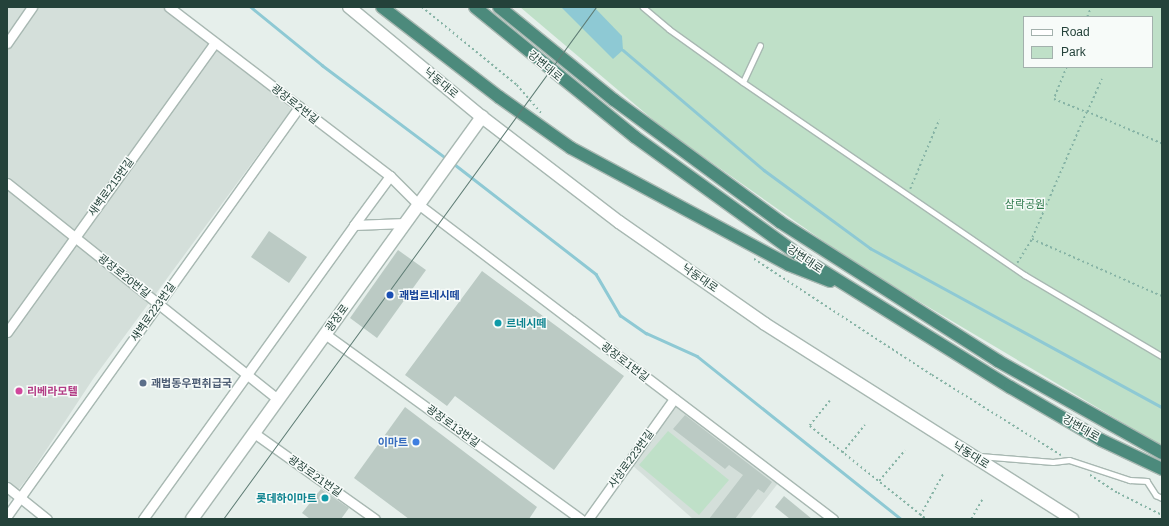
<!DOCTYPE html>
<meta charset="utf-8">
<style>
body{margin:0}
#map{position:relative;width:1169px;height:526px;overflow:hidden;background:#e6efeb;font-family:Arial,"Noto Sans KR",sans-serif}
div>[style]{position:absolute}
.built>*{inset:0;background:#d4dfda}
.green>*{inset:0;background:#bfe0c8}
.water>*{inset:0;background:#8ec9d4}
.stream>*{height:2.5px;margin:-1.25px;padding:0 1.25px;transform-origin:1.25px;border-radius:1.25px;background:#8ec9d4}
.building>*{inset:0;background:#bbcac4}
.path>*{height:1.5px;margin-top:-0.75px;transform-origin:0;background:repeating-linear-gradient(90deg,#86b3a5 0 2px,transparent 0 5px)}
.roads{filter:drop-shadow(1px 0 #a8b8b2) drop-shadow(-1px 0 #a8b8b2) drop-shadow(0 1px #a8b8b2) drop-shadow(0 -1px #a8b8b2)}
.service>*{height:4.5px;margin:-2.25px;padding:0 2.25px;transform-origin:2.25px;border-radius:2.25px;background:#fff}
.minor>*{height:9px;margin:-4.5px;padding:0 4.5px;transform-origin:4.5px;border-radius:4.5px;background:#fff}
.secondary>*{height:12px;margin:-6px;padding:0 6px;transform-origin:6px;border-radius:6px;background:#fff}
.trunk>*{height:12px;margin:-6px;padding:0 6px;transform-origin:6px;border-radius:6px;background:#4c8a7c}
.tram>*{height:1px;margin:-0.5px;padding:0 0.5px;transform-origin:0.5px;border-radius:0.5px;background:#5f7d75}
.dots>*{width:11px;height:11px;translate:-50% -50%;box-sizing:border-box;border:2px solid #f7fbf9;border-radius:50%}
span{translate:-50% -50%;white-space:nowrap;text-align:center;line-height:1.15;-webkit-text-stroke:3px #f7fbf9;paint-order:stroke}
.street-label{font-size:11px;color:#24423a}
.park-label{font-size:11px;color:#2d7a4b}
.transit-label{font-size:11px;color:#164399;font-weight:700}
.left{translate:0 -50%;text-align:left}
.culture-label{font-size:11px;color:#0d838f;font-weight:700}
.right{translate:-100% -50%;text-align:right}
.service-label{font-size:11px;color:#4e5e75;font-weight:700}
.hotel-label{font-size:11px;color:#b23c85;font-weight:700}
.shop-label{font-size:11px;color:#366cbe;font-weight:700}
.frame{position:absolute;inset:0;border:8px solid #24423a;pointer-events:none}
.legend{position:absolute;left:1023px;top:16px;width:130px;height:52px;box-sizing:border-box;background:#f7fbf9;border:1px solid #a3b1ad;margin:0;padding:5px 7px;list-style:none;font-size:12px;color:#24423a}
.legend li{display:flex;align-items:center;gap:8px;height:20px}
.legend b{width:20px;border:1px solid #a3b1ad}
</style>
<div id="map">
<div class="built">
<div style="clip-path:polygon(7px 7px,165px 7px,286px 102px,291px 110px,93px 379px,29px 476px,7px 504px)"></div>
<div style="clip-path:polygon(681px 400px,779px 482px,750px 519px,693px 519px,632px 465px)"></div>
</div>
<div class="green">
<div style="clip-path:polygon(evenodd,520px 7px,1162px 7px,1162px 446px,856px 264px,664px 129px,520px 7px,1024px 17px,1152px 17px,1152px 67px,1024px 67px,1024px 17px)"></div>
<div style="clip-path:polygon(668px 431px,729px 480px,699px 515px,639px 465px)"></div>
</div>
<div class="water">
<div style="clip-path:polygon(561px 7px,594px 7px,622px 36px,623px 50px,613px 59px)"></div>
</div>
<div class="stream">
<div style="left:251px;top:7px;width:92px;rotate:39.2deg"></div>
<div style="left:322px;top:65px;width:156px;rotate:36.9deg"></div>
<div style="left:623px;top:50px;width:185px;rotate:40.4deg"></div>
<div style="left:764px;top:170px;width:132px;rotate:36.3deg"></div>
<div style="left:870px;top:248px;width:332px;rotate:28.6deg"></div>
<div style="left:453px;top:163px;width:181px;rotate:37.8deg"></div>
<div style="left:596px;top:274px;width:48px;rotate:59.7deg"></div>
<div style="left:620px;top:315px;width:32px;rotate:35deg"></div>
<div style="left:646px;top:333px;width:56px;rotate:24.3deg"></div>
<div style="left:697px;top:356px;width:261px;rotate:38.6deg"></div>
</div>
<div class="building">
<div style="clip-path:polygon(269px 231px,307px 257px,289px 283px,251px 257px)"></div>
<div style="clip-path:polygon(398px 250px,426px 270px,377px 338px,350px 318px)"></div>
<div style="clip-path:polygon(482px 271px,624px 376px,554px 470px,455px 396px,447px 406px,405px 375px)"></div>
<div style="clip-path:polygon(405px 407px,537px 507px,529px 519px,409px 519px,354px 478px)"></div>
<div style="clip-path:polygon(685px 415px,772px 482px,764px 493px,758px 489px,735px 519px,709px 519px,743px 475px,729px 465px,725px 469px,673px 429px)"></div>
<div style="clip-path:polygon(321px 489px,349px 508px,341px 519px,310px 519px,302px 513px)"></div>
<div style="clip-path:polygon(784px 496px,812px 519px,790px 519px,775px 507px)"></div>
</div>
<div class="path">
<div style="left:422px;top:7px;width:123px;rotate:39.4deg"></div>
<div style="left:517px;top:85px;width:40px;rotate:49deg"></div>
<div style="left:1087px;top:17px;width:11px;rotate:-68deg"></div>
<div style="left:1067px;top:67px;width:35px;rotate:112deg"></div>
<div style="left:1054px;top:99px;width:35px;rotate:22deg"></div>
<div style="left:1087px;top:112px;width:36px;rotate:-66deg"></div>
<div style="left:1162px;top:144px;width:82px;rotate:-156.9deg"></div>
<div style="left:1087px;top:112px;width:138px;rotate:113.4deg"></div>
<div style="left:1032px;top:239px;width:142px;rotate:23.7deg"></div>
<div style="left:910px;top:189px;width:75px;rotate:-67.2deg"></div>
<div style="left:754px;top:259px;width:212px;rotate:33.1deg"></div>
<div style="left:932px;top:375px;width:152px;rotate:31.8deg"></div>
<div style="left:1017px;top:263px;width:28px;rotate:-58deg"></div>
<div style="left:830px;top:401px;width:32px;rotate:129deg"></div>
<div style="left:810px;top:426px;width:149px;rotate:38.7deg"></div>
<div style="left:842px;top:453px;width:36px;rotate:-51deg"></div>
<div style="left:1090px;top:475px;width:33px;rotate:33deg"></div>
<div style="left:1118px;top:493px;width:49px;rotate:26.6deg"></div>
<div style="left:879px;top:481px;width:40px;rotate:-50deg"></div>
<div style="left:920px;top:516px;width:48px;rotate:-61.3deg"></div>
<div style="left:971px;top:519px;width:22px;rotate:-60deg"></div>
</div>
<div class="roads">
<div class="service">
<div style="left:643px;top:7px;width:34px;rotate:40deg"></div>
<div style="left:669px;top:29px;width:91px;rotate:35.6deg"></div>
<div style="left:743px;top:82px;width:342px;rotate:34.4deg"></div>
<div style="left:1025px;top:275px;width:159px;rotate:30.6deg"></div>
<div style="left:743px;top:82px;width:40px;rotate:-65deg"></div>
<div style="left:980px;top:456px;width:73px;rotate:4.7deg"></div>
<div style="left:1053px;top:462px;width:16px;rotate:-7deg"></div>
<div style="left:1069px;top:460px;width:64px;rotate:18.2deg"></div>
<div style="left:1130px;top:480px;width:17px;rotate:3deg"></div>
<div style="left:1147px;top:481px;width:17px;rotate:57deg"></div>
<div style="left:1156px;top:495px;width:7px;rotate:27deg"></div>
</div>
<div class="minor">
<div style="left:169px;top:7px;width:278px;rotate:37.4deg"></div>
<div style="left:390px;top:176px;width:40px;rotate:45deg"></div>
<div style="left:418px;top:204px;width:521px;rotate:37.2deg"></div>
<div style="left:7px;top:43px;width:44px;rotate:-55.2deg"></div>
<div style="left:390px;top:176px;width:61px;rotate:126.3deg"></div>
<div style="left:354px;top:225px;width:51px;rotate:-2.2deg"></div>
<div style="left:7px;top:183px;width:347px;rotate:38.6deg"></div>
<div style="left:7px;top:332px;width:356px;rotate:-54.3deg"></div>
<div style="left:325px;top:334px;width:316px;rotate:35.9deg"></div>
<div style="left:254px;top:433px;width:148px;rotate:35.4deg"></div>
<div style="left:7px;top:487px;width:51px;rotate:38.7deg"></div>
<div style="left:7px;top:516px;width:503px;rotate:-54.48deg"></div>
<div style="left:143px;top:519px;width:362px;rotate:-54.3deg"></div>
<div style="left:588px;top:519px;width:148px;rotate:-54.4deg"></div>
</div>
<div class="secondary">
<div style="left:349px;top:7px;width:173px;rotate:39.6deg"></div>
<div style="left:482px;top:117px;width:173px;rotate:37.5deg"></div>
<div style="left:619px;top:222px;width:178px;rotate:34.9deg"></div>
<div style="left:765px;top:324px;width:364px;rotate:32.4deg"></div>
<div style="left:192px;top:519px;width:496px;rotate:-54.2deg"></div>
</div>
<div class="trunk">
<div style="left:382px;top:7px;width:148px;rotate:37.6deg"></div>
<div style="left:499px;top:97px;width:88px;rotate:35.3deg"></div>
<div style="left:571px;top:148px;width:247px;rotate:28.2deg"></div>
<div style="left:789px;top:265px;width:44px;rotate:21.3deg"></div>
<div style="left:475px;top:7px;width:206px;rotate:39.1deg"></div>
<div style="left:635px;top:137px;width:208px;rotate:35.8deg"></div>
<div style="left:804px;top:259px;width:243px;rotate:31.9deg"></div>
<div style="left:1010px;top:387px;width:105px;rotate:30.2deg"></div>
<div style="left:1101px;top:440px;width:68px;rotate:25.4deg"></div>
<div style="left:499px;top:7px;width:148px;rotate:39deg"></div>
<div style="left:614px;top:100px;width:206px;rotate:36.3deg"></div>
<div style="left:780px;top:222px;width:259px;rotate:32.5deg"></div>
<div style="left:998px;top:361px;width:188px;rotate:29.3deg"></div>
</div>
</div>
<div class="tram">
<div style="left:223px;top:519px;width:633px;rotate:-53.93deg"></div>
</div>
<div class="dots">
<div style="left:390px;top:295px;background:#1a4fb4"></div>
<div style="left:498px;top:323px;background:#0f9aa8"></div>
<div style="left:143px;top:383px;background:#5c6f8a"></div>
<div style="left:19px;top:391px;background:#d1479c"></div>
<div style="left:416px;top:442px;background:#3f7fe0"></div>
<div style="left:325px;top:498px;background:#0f9aa8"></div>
</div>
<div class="street-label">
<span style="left:545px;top:66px;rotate:40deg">강변대로</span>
<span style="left:441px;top:83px;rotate:40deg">낙동대로</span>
<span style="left:295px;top:104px;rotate:38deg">광장로2번길</span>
<span style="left:111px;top:187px;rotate:-54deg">새벽로215번길</span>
<span style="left:805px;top:259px;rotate:34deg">강변대로</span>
<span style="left:124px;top:276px;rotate:38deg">광장로20번길</span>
<span style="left:700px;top:278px;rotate:35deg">낙동대로</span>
<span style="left:153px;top:312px;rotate:-55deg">새벽로223번길</span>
<span style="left:337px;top:318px;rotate:-54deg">광장로</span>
<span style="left:625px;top:362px;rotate:37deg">광장로1번길</span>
<span style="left:453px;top:426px;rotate:36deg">광장로13번길</span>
<span style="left:1081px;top:428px;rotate:30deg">강변대로</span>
<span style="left:971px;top:455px;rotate:32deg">낙동대로</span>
<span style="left:631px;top:459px;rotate:-54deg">사상로223번길</span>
<span style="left:315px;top:476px;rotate:35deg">광장로21번길</span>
</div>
<div class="park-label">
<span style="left:1025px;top:204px">삼락공원</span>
</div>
<div class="transit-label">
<span class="left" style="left:399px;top:295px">괘법르네시떼</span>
</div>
<div class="culture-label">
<span class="left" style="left:506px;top:323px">르네시떼</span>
<span class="right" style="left:317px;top:498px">롯데하이마트</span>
</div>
<div class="service-label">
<span class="left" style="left:151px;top:383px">괘법동우편취급국</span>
</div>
<div class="hotel-label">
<span class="left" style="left:27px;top:391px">리베라모텔</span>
</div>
<div class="shop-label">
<span class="right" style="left:408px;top:442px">이마트</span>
</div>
<div class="frame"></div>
<ul class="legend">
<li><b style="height:5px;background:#fff"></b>Road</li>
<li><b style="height:11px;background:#bfe0c8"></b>Park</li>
</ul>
</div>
